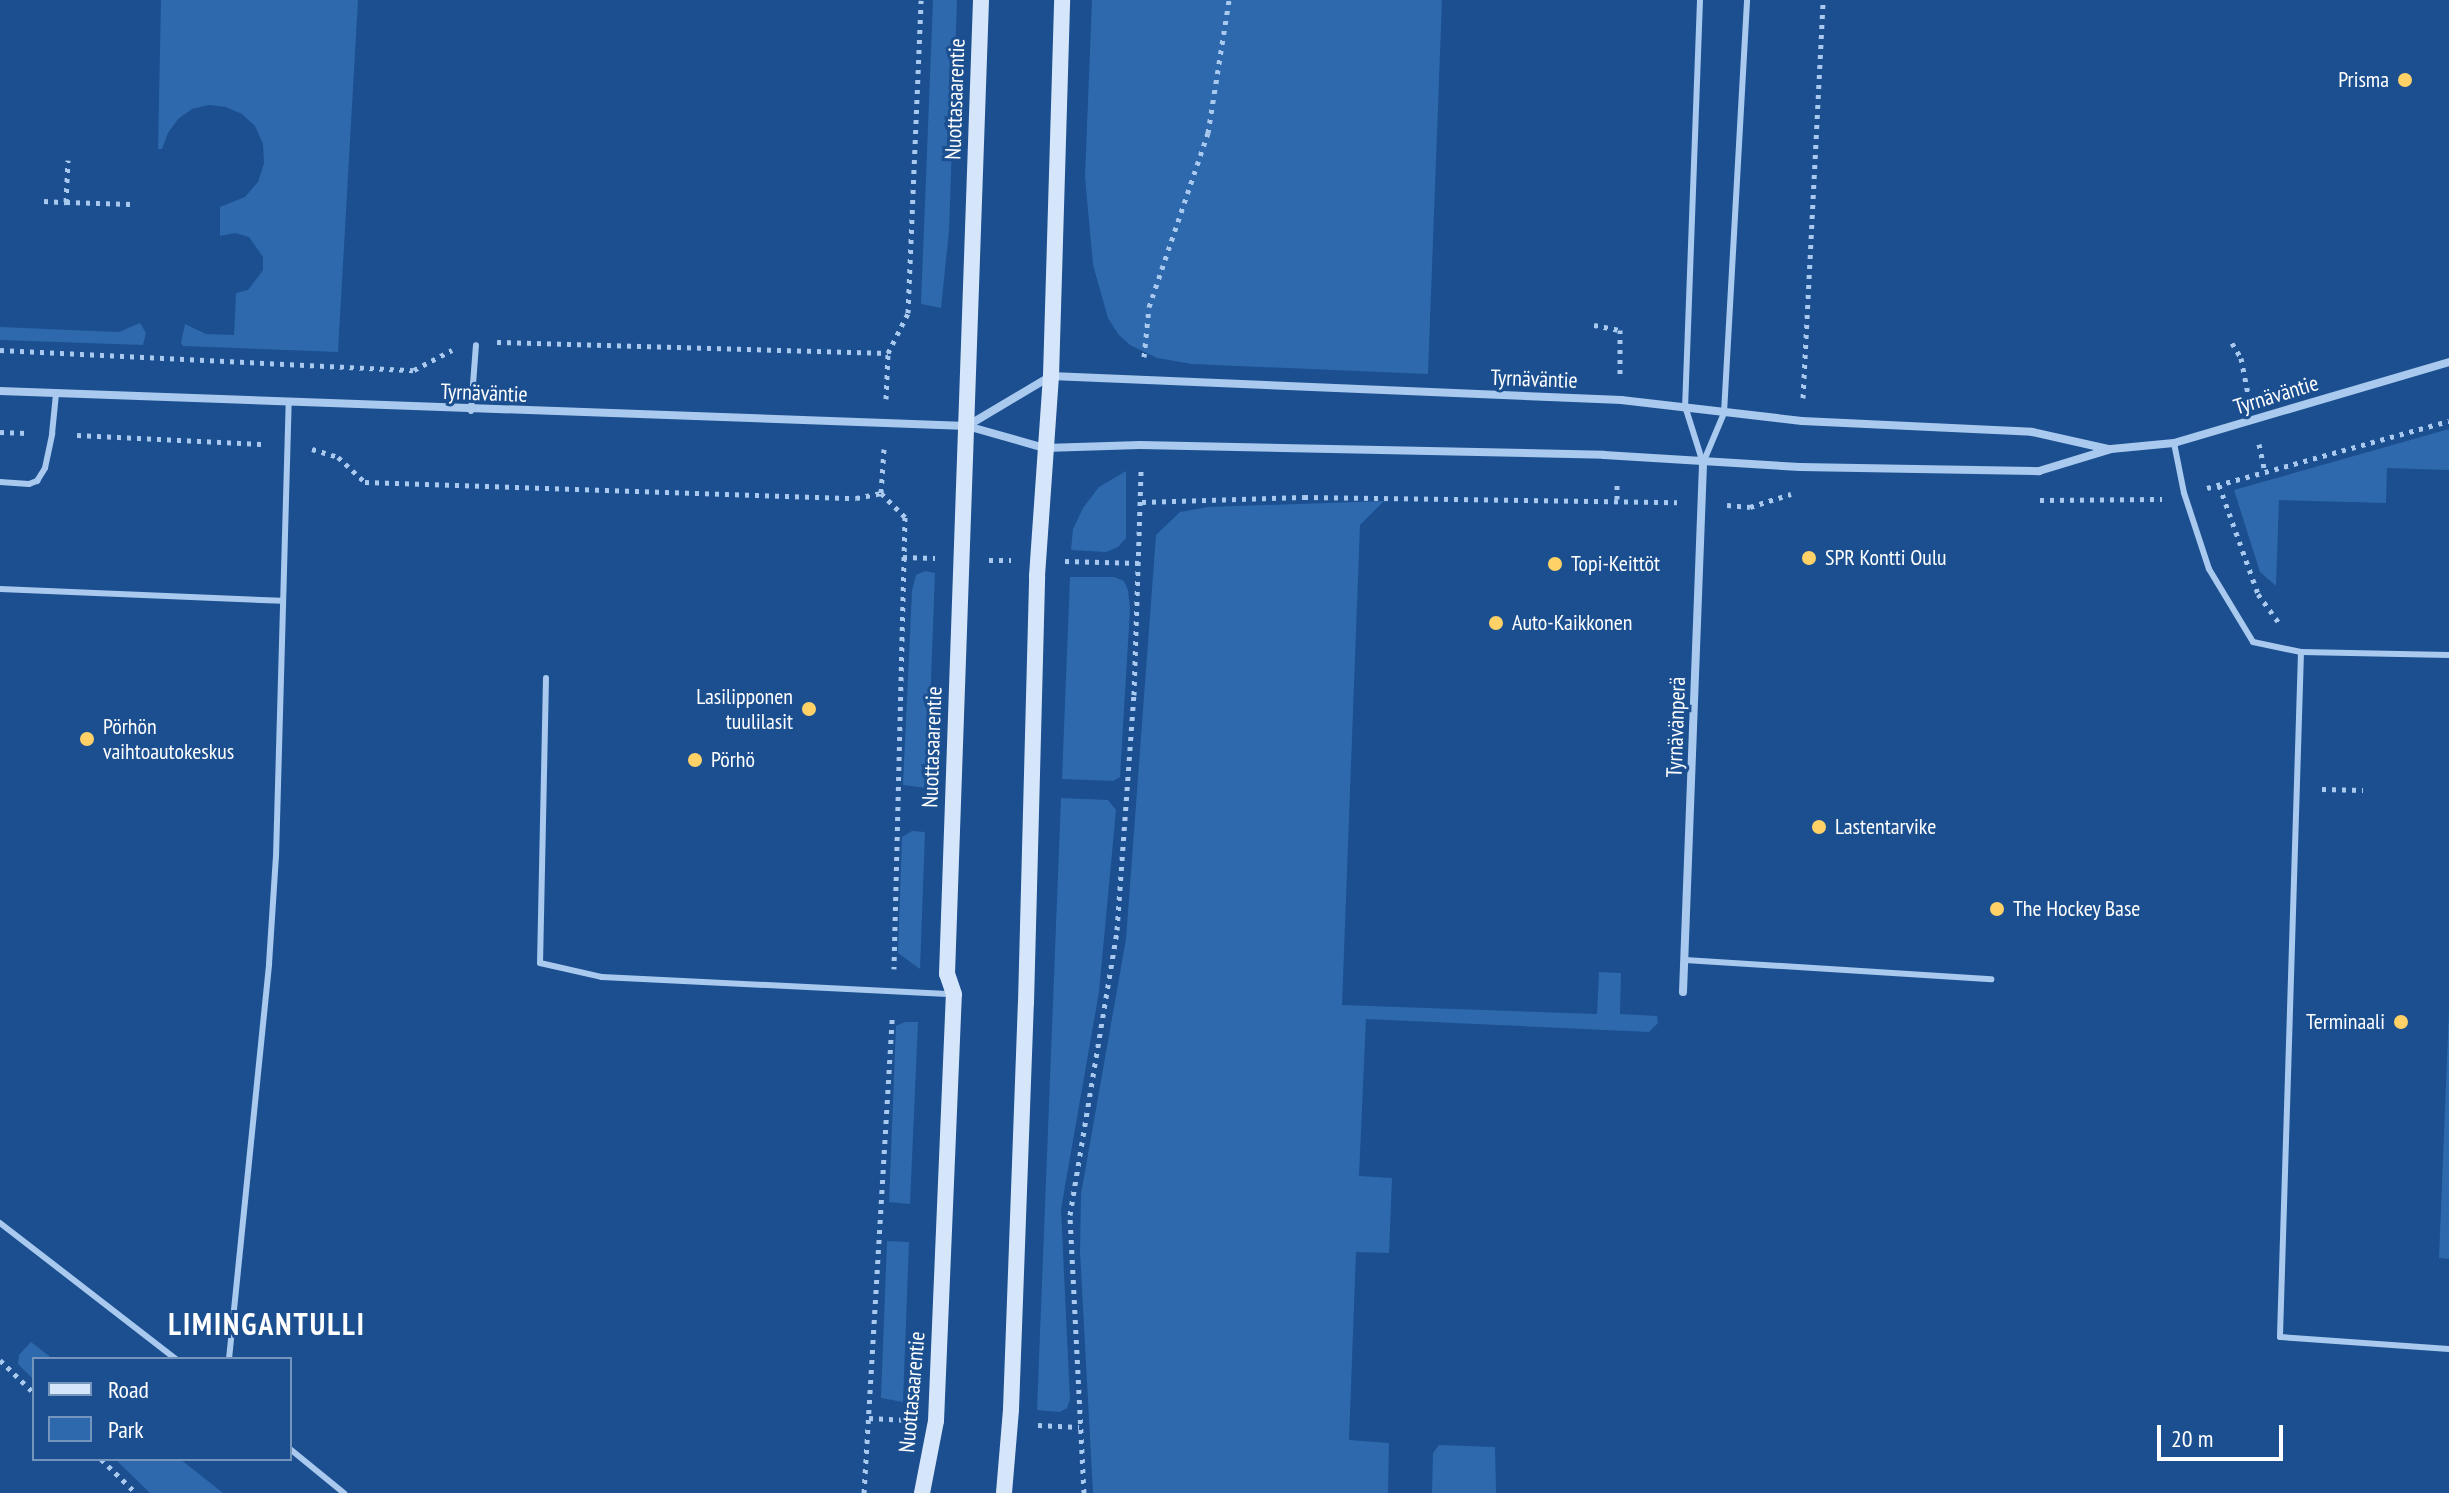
<!DOCTYPE html>
<meta charset="utf-8">
<style>
body{margin:0}
#map{position:relative;width:2449px;height:1493px;overflow:hidden;background:#1b4f8f;font-family:"PT Sans Narrow",sans-serif}
div>[style]{position:absolute}
.green>*{inset:0;background:#2e69ad}
.path>*{height:5px;margin-top:-2.5px;transform-origin:0;background:repeating-linear-gradient(90deg,#a9c9ee 0 4px,transparent 0 10px)}
.lane>*{height:6px;margin:-3px;padding:0 3px;transform-origin:3px;border-radius:3px;background:#a9c9ee}
.street>*{height:8px;margin:-4px;padding:0 4px;transform-origin:4px;border-radius:4px;background:#a9c9ee}
.secondary>*{height:16px;margin:-8px;padding:0 8px;transform-origin:8px;border-radius:8px;background:#d6e6fa}
.dots>*{width:22px;height:22px;translate:-50% -50%;box-sizing:border-box;border:4px solid #1b4f8f;border-radius:50%}
span{translate:-50% -50%;white-space:nowrap;text-align:center;line-height:1.15;-webkit-text-stroke:6px #1b4f8f;paint-order:stroke}
.poi-label{font-size:22px;color:#fff}
.right{translate:-100% -50%;text-align:right}
.left{translate:0 -50%;text-align:left}
.street-label{font-size:22px;color:#fff}
.district-label{font-size:30px;color:#fff;font-weight:700;letter-spacing:2px}
.legend{position:absolute;left:32px;top:1357px;width:260px;height:104px;box-sizing:border-box;background:#1b4f8f;border:2px solid #7695bc;margin:0;padding:10px 14px;list-style:none;font-size:24px;color:#fff}
.legend li{display:flex;align-items:center;gap:16px;height:40px}
.legend b{width:40px;border:2px solid #7695bc}
.scale{position:absolute;left:2157px;top:1425px;width:126px;height:36px;box-sizing:border-box;border:4px solid #fff;border-top:0;padding-left:10px;font-size:24px;line-height:28px;white-space:nowrap;color:#fff;-webkit-text-stroke:6px #1b4f8f;paint-order:stroke}
</style>
<div id="map">
<div class="green">
<div style="clip-path:polygon(161px 0,358px 0,338px 352px,183px 346px,181px 343px,185px 324px,206px 334px,234px 335px,236px 293px,248px 290px,263px 270px,263px 257px,249px 237px,235px 233px,220px 236px,220px 207px,245px 197px,258px 182px,264px 163px,263px 144px,255px 126px,242px 114px,226px 107px,209px 105px,192px 109px,178px 119px,168px 133px,162px 149px,158px 149px)"></div>
<div style="clip-path:polygon(933px 0,957px 0,949px 231px,941px 308px,921px 304px)"></div>
<div style="clip-path:polygon(1092px 0,1442px 0,1428px 374px,1192px 364px,1157px 358px,1130px 345px,1118px 334px,1108px 318px,1093px 265px,1085px 177px)"></div>
<div style="clip-path:polygon(140px 323px,146px 333px,143px 345px,0 340px,0 327px,119px 332px)"></div>
<div style="clip-path:polygon(2449px 429px,2449px 470px,2387px 468px,2386px 503px,2279px 500px,2276px 586px,2260px 572px,2234px 490px)"></div>
<div style="clip-path:polygon(1126px 471px,1126px 538px,1118px 547px,1106px 552px,1071px 550px,1073px 529px,1083px 508px,1099px 487px)"></div>
<div style="clip-path:polygon(1384px 501px,1360px 525px,1342px 1005px,1597px 1014px,1599px 972px,1621px 973px,1620px 1014px,1657px 1016px,1658px 1023px,1649px 1032px,1366px 1019px,1359px 1176px,1392px 1178px,1389px 1253px,1356px 1252px,1349px 1440px,1389px 1443px,1388px 1493px,1093px 1493px,1080px 1252px,1081px 1194px,1126px 939px,1156px 535px,1180px 512px,1208px 507px)"></div>
<div style="clip-path:polygon(925px 571px,935px 573px,927px 788px,903px 785px,912px 591px,916px 575px)"></div>
<div style="clip-path:polygon(1070px 577px,1114px 577px,1124px 581px,1128px 590px,1130px 609px,1120px 777px,1113px 781px,1062px 779px)"></div>
<div style="clip-path:polygon(1061px 798px,1108px 800px,1116px 810px,1099px 992px,1061px 1209px,1070px 1400px,1067px 1408px,1060px 1412px,1037px 1410px)"></div>
<div style="clip-path:polygon(912px 831px,925px 832px,920px 969px,898px 953px,902px 837px)"></div>
<div style="clip-path:polygon(2449px 1009px,2449px 1259px,2439px 1258px)"></div>
<div style="clip-path:polygon(905px 1022px,918px 1022px,910px 1204px,889px 1202px,896px 1026px)"></div>
<div style="clip-path:polygon(887px 1241px,909px 1242px,903px 1402px,881px 1398px)"></div>
<div style="clip-path:polygon(31px 1342px,53px 1359px,34px 1359px,34px 1380px,18px 1364px,19px 1355px)"></div>
<div style="clip-path:polygon(1439px 1445px,1495px 1447px,1496px 1493px,1432px 1493px,1433px 1453px)"></div>
<div style="clip-path:polygon(115px 1459px,180px 1459px,223px 1493px,150px 1493px)"></div>
</div>
<div class="path">
<div style="left:44px;top:201px;width:22px;rotate:3deg"></div>
<div style="left:66px;top:202px;width:42px;rotate:-87.3deg"></div>
<div style="left:66px;top:202px;width:65px;rotate:1.8deg"></div>
<div style="left:1594px;top:325px;width:26px;rotate:11deg"></div>
<div style="left:1620px;top:330px;width:45px;rotate:90deg"></div>
<div style="left:497px;top:342px;width:391px;rotate:1.6deg"></div>
<div style="left:2232px;top:343px;width:17px;rotate:59deg"></div>
<div style="left:2241px;top:358px;width:38px;rotate:79deg"></div>
<div style="left:0;top:350px;width:414px;rotate:2.8deg"></div>
<div style="left:414px;top:370px;width:43px;rotate:-27.8deg"></div>
<div style="left:1144px;top:357px;width:50px;rotate:-84.3deg"></div>
<div style="left:1149px;top:307px;width:184px;rotate:-71.3deg"></div>
<div style="left:1208px;top:133px;width:135px;rotate:-81deg"></div>
<div style="left:1803px;top:398px;width:399px;rotate:-87.1deg"></div>
<div style="left:886px;top:399px;width:46px;rotate:-87.5deg"></div>
<div style="left:888px;top:353px;width:45px;rotate:-63.4deg"></div>
<div style="left:908px;top:313px;width:313px;rotate:-87.6deg"></div>
<div style="left:0;top:432px;width:27px;rotate:2deg"></div>
<div style="left:77px;top:435px;width:186px;rotate:2.8deg"></div>
<div style="left:2259px;top:444px;width:29px;rotate:78deg"></div>
<div style="left:312px;top:449px;width:27px;rotate:17deg"></div>
<div style="left:338px;top:457px;width:37px;rotate:43deg"></div>
<div style="left:365px;top:482px;width:491px;rotate:1.9deg"></div>
<div style="left:856px;top:498px;width:25px;rotate:-11deg"></div>
<div style="left:884px;top:449px;width:44px;rotate:93.9deg"></div>
<div style="left:881px;top:493px;width:34px;rotate:45deg"></div>
<div style="left:905px;top:517px;width:452px;rotate:91.4deg"></div>
<div style="left:2219px;top:485px;width:116px;rotate:70.3deg"></div>
<div style="left:2258px;top:594px;width:36px;rotate:54deg"></div>
<div style="left:2207px;top:488px;width:251px;rotate:-15.5deg"></div>
<div style="left:1617px;top:499px;width:19px;rotate:-90deg"></div>
<div style="left:2040px;top:500px;width:122px;rotate:-0.5deg"></div>
<div style="left:1142px;top:502px;width:162px;rotate:-1.8deg"></div>
<div style="left:1304px;top:497px;width:373px;rotate:0.8deg"></div>
<div style="left:1727px;top:505px;width:23px;rotate:5deg"></div>
<div style="left:1750px;top:507px;width:43px;rotate:-17.6deg"></div>
<div style="left:903px;top:557px;width:32px;rotate:2deg"></div>
<div style="left:989px;top:560px;width:22px"></div>
<div style="left:1065px;top:561px;width:75px;rotate:1.5deg"></div>
<div style="left:2322px;top:789px;width:41px;rotate:1.4deg"></div>
<div style="left:0;top:1360px;width:47px;rotate:44.1deg"></div>
<div style="left:869px;top:1418px;width:39px;rotate:3deg"></div>
<div style="left:1038px;top:1425px;width:41px;rotate:2.8deg"></div>
<div style="left:101px;top:1459px;width:49px;rotate:44.2deg"></div>
<div style="left:864px;top:1493px;width:479px;rotate:-86.6deg"></div>
<div style="left:1084px;top:1493px;width:278px;rotate:-92.9deg"></div>
<div style="left:1070px;top:1215px;width:289px;rotate:-80.6deg"></div>
<div style="left:1117px;top:930px;width:236px;rotate:-85.9deg"></div>
<div style="left:1134px;top:695px;width:224px;rotate:-88.2deg"></div>
</div>
<div class="lane">
<div style="left:1700px;top:0;width:406px;rotate:92.1deg"></div>
<div style="left:1685px;top:406px;width:60px;rotate:72.5deg"></div>
<div style="left:471px;top:411px;width:66px;rotate:-85.7deg"></div>
<div style="left:2174px;top:443px;width:51px;rotate:78.7deg"></div>
<div style="left:2184px;top:493px;width:80px;rotate:71.8deg"></div>
<div style="left:2209px;top:569px;width:85px;rotate:58.9deg"></div>
<div style="left:2253px;top:642px;width:49px;rotate:11.8deg"></div>
<div style="left:2301px;top:652px;width:148px;rotate:1.2deg"></div>
<div style="left:1703px;top:463px;width:54px;rotate:-67.2deg"></div>
<div style="left:1724px;top:413px;width:414px;rotate:-86.8deg"></div>
<div style="left:0;top:482px;width:29px;rotate:4deg"></div>
<div style="left:29px;top:484px;width:9px;rotate:-21deg"></div>
<div style="left:37px;top:481px;width:15px;rotate:-58deg"></div>
<div style="left:45px;top:468px;width:35px;rotate:-78deg"></div>
<div style="left:52px;top:434px;width:40px;rotate:-84.3deg"></div>
<div style="left:0;top:589px;width:282px;rotate:2.4deg"></div>
<div style="left:2301px;top:652px;width:685px;rotate:91.76deg"></div>
<div style="left:2280px;top:1337px;width:169px;rotate:4.1deg"></div>
<div style="left:546px;top:678px;width:285px;rotate:91.2deg"></div>
<div style="left:540px;top:963px;width:64px;rotate:12.7deg"></div>
<div style="left:602px;top:977px;width:351px;rotate:2.8deg"></div>
<div style="left:1685px;top:960px;width:307px;rotate:3.6deg"></div>
<div style="left:0;top:1223px;width:222px;rotate:37.7deg"></div>
<div style="left:229px;top:1359px;width:397px;rotate:-84.2deg"></div>
<div style="left:269px;top:964px;width:107px;rotate:-86.3deg"></div>
<div style="left:276px;top:857px;width:454px;rotate:-88.4deg"></div>
<div style="left:290px;top:1449px;width:70px;rotate:39.2deg"></div>
</div>
<div class="street">
<div style="left:0;top:391px;width:968px;rotate:2.07deg"></div>
<div style="left:967px;top:426px;width:81px;rotate:15.8deg"></div>
<div style="left:1045px;top:448px;width:95px;rotate:-1.8deg"></div>
<div style="left:1140px;top:445px;width:464px;rotate:1.2deg"></div>
<div style="left:1604px;top:455px;width:196px;rotate:3.5deg"></div>
<div style="left:1800px;top:467px;width:239px;rotate:1deg"></div>
<div style="left:2039px;top:471px;width:75px;rotate:-17deg"></div>
<div style="left:2111px;top:449px;width:63px;rotate:-5.4deg"></div>
<div style="left:2174px;top:443px;width:287px;rotate:-16.4deg"></div>
<div style="left:967px;top:426px;width:98px;rotate:-30.8deg"></div>
<div style="left:1051px;top:376px;width:571px;rotate:2.41deg"></div>
<div style="left:1621px;top:400px;width:182px;rotate:6.6deg"></div>
<div style="left:1802px;top:421px;width:230px;rotate:2.7deg"></div>
<div style="left:2032px;top:432px;width:78px;rotate:12.6deg"></div>
<div style="left:1683px;top:992px;width:529px;rotate:-87.83deg"></div>
</div>
<div class="secondary">
<div style="left:922px;top:1493px;width:73px;rotate:-79deg"></div>
<div style="left:936px;top:1421px;width:427px;rotate:-87.6deg"></div>
<div style="left:954px;top:994px;width:21px;rotate:-109deg"></div>
<div style="left:947px;top:974px;width:975px;rotate:-88deg"></div>
<div style="left:1004px;top:1493px;width:84px;rotate:-85.2deg"></div>
<div style="left:1011px;top:1409px;width:406px;rotate:-87.9deg"></div>
<div style="left:1026px;top:1003px;width:427px;rotate:-88.5deg"></div>
<div style="left:1037px;top:576px;width:200px;rotate:-86deg"></div>
<div style="left:1051px;top:376px;width:376px;rotate:-88.3deg"></div>
</div>
<div class="dots">
<div style="left:2405px;top:80px;background:#ffd166"></div>
<div style="left:1809px;top:558px;background:#ffd166"></div>
<div style="left:1555px;top:564px;background:#ffd166"></div>
<div style="left:1496px;top:623px;background:#ffd166"></div>
<div style="left:809px;top:709px;background:#ffd166"></div>
<div style="left:87px;top:739px;background:#ffd166"></div>
<div style="left:695px;top:760px;background:#ffd166"></div>
<div style="left:1819px;top:827px;background:#ffd166"></div>
<div style="left:1997px;top:909px;background:#ffd166"></div>
<div style="left:2401px;top:1022px;background:#ffd166"></div>
</div>
<div class="poi-label">
<span class="right" style="left:2389px;top:80px">Prisma</span>
<span class="left" style="left:1825px;top:558px">SPR Kontti Oulu</span>
<span class="left" style="left:1571px;top:564px">Topi-Keittöt</span>
<span class="left" style="left:1512px;top:623px">Auto-Kaikkonen</span>
<span class="right" style="left:793px;top:709px">Lasilipponen<br>tuulilasit</span>
<span class="left" style="left:103px;top:739px">Pörhön<br>vaihtoautokeskus</span>
<span class="left" style="left:711px;top:760px">Pörhö</span>
<span class="left" style="left:1835px;top:827px">Lastentarvike</span>
<span class="left" style="left:2013px;top:909px">The Hockey Base</span>
<span class="right" style="left:2385px;top:1022px">Terminaali</span>
</div>
<div class="street-label">
<span style="left:955px;top:99px;rotate:-88deg">Nuottasaarentie</span>
<span style="left:1534px;top:379px;rotate:2deg">Tyrnäväntie</span>
<span style="left:484px;top:393px;rotate:2deg">Tyrnäväntie</span>
<span style="left:2276px;top:395px;rotate:-17deg">Tyrnäväntie</span>
<span style="left:1676px;top:727px;rotate:-88deg">Tyrnävänperä</span>
<span style="left:932px;top:747px;rotate:-88deg">Nuottasaarentie</span>
<span style="left:912px;top:1392px;rotate:-85deg">Nuottasaarentie</span>
</div>
<div class="district-label">
<span style="left:267px;top:1324px">LIMINGANTULLI</span>
</div>
<ul class="legend">
<li><b style="height:10px;background:#d6e6fa"></b>Road</li>
<li><b style="height:22px;background:#2e69ad"></b>Park</li>
</ul>
<div class="scale">20 m</div>
</div>
